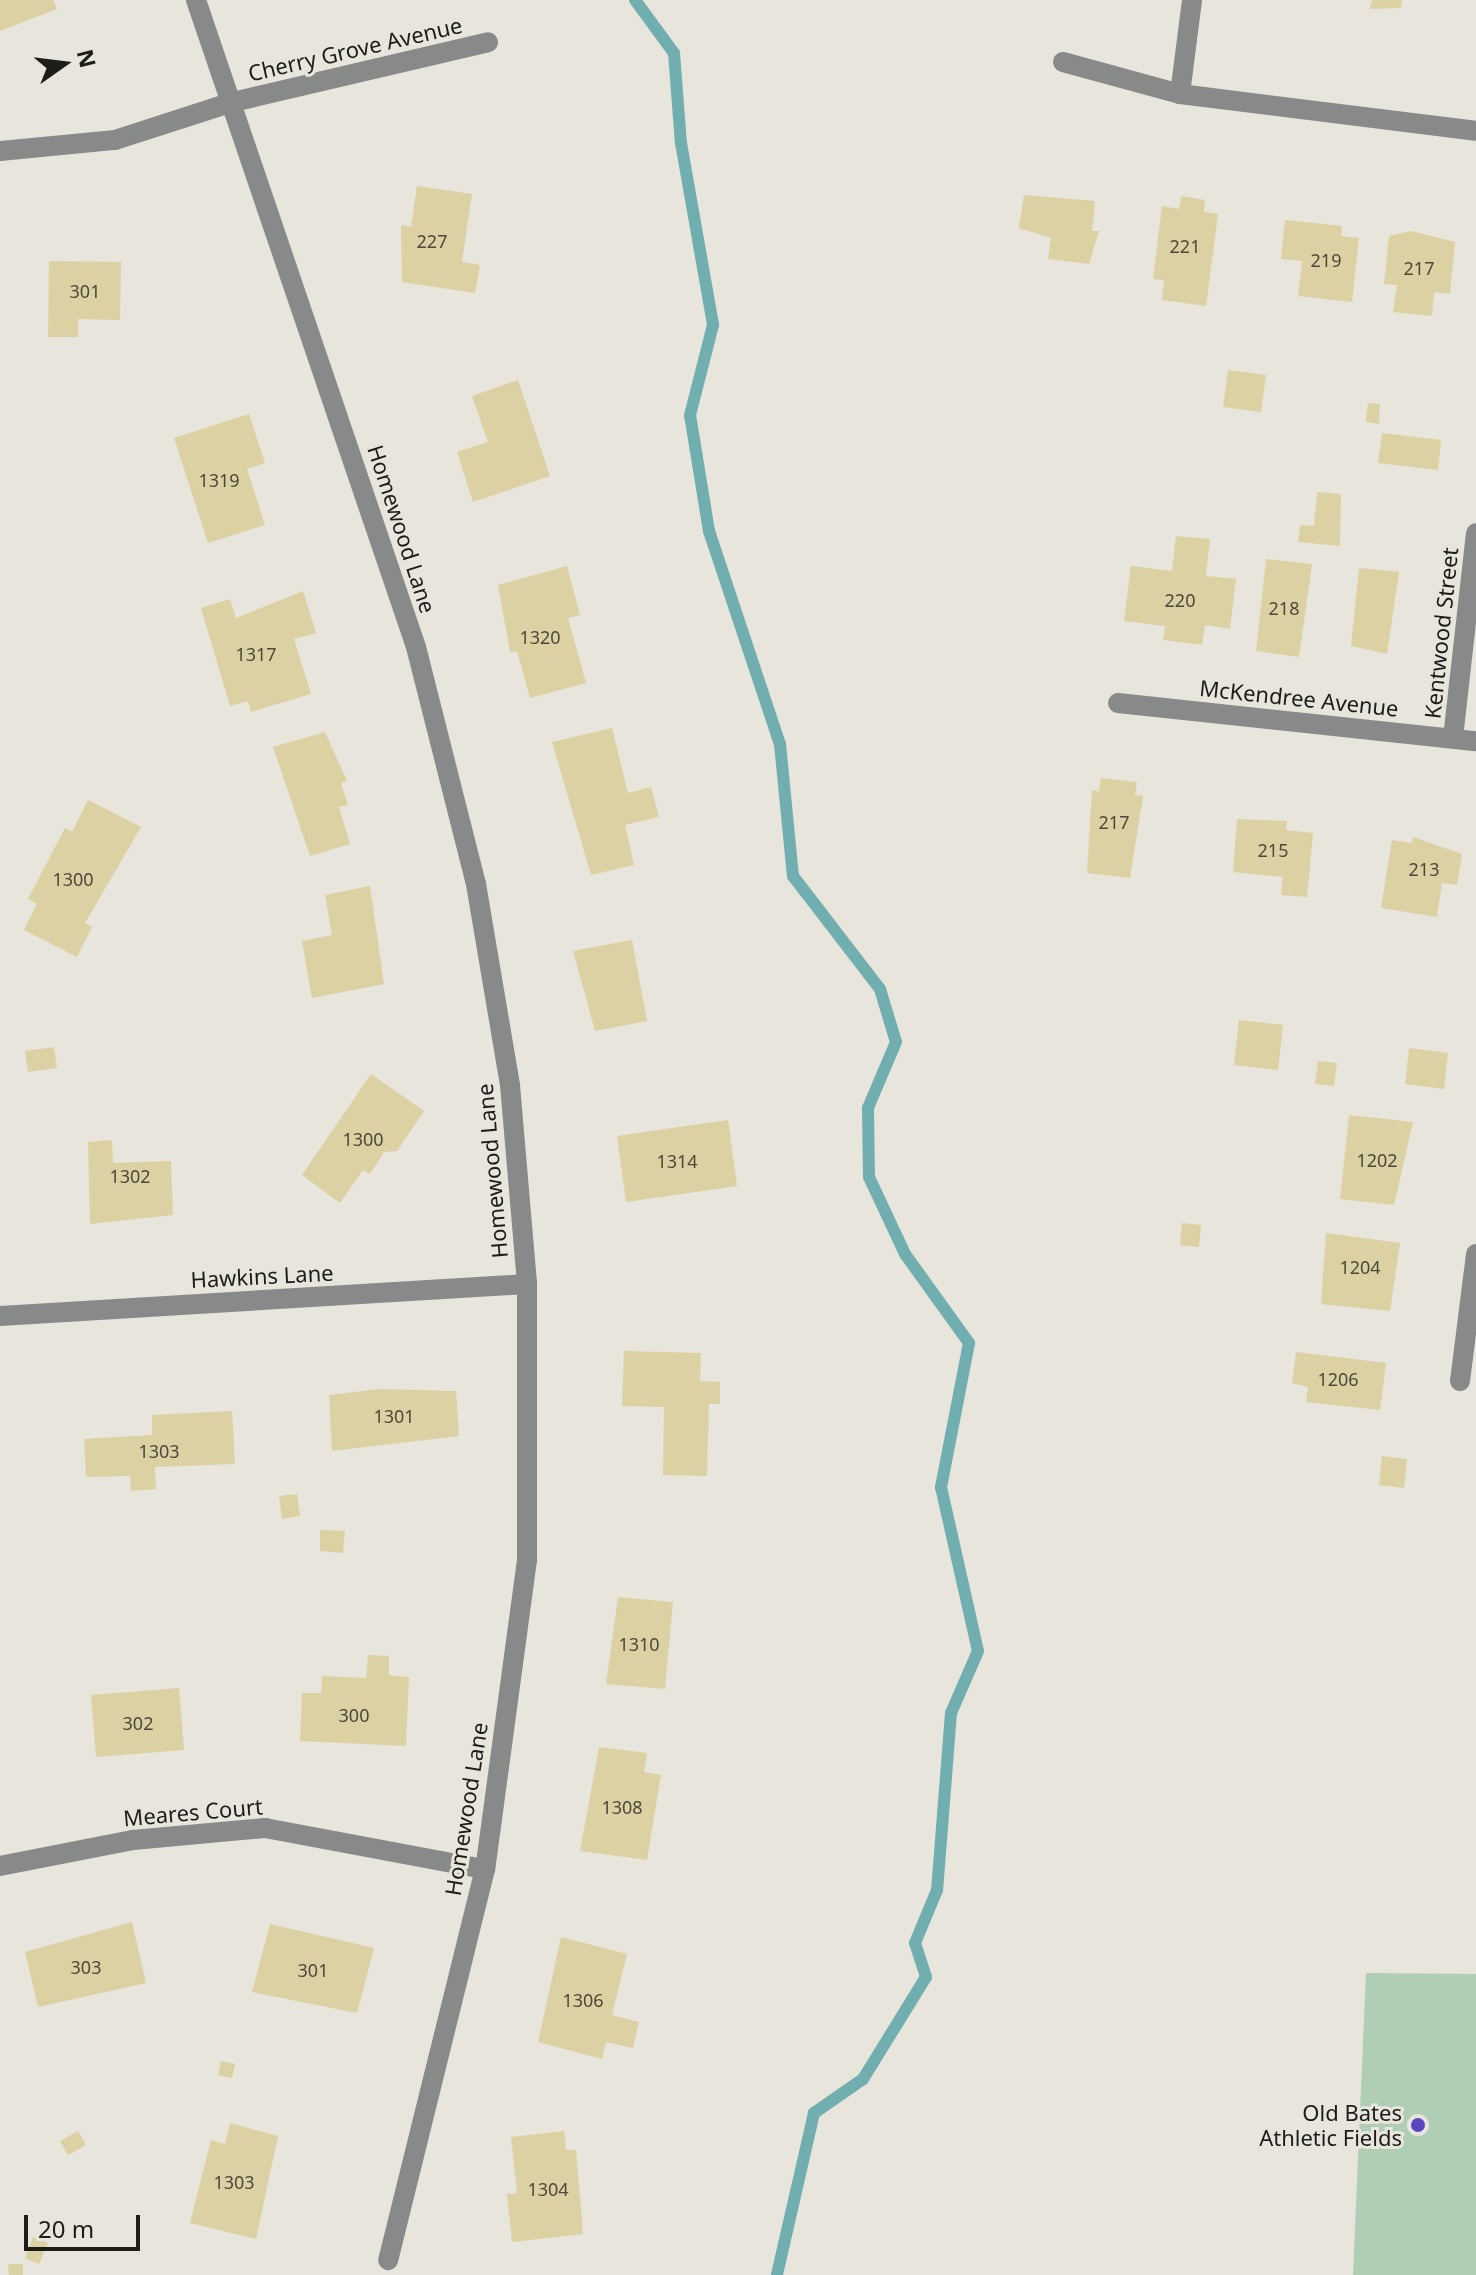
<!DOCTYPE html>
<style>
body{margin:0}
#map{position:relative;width:1476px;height:2275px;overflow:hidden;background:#e7e5dc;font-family:"Noto Sans",sans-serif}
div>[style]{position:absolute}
.green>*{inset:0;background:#afceb4}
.stream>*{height:12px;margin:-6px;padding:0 6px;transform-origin:6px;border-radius:6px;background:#71aeb0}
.building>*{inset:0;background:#dcd1a2}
.street>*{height:20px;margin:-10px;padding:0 10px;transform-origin:10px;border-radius:10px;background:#878a88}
.dots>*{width:22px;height:22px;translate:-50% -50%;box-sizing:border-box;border:4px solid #e7e5dc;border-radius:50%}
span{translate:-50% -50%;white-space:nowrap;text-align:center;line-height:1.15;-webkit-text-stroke:6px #e7e5dc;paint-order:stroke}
.number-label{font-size:18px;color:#4c493b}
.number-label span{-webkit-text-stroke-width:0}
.street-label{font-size:22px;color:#1c1c19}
.poi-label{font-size:22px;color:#1c1c19}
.right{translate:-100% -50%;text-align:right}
.north{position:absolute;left:24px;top:24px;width:80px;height:80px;-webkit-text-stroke:6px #e7e5dc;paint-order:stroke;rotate:76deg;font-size:22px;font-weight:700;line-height:32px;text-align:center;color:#1c1c19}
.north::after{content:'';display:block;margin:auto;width:28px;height:36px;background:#1c1c19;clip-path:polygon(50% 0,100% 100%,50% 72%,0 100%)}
.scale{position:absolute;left:24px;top:2215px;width:116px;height:36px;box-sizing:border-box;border:4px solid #1c1c19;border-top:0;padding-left:10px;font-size:24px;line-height:28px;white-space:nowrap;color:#1c1c19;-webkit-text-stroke:6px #e7e5dc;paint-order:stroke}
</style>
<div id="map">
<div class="green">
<div style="clip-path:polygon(1366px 1973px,1476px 1974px,1476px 2275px,1353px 2275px)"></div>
</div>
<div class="stream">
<div style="left:635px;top:0;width:66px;rotate:53.7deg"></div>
<div style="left:674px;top:53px;width:90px;rotate:85.6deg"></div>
<div style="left:681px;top:143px;width:185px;rotate:80deg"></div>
<div style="left:713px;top:325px;width:93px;rotate:104.3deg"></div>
<div style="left:690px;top:415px;width:118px;rotate:80.7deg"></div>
<div style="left:709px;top:531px;width:225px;rotate:71.6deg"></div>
<div style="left:780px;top:744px;width:133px;rotate:84.4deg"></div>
<div style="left:793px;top:876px;width:143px;rotate:52.4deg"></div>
<div style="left:880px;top:989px;width:55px;rotate:73.2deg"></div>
<div style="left:896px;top:1042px;width:72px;rotate:113deg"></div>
<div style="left:868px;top:1108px;width:69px;rotate:89.2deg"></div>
<div style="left:869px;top:1177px;width:85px;rotate:64.9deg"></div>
<div style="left:905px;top:1254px;width:110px;rotate:54.3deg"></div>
<div style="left:969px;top:1343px;width:147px;rotate:101deg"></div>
<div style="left:941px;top:1487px;width:168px;rotate:77.3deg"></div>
<div style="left:978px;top:1651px;width:68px;rotate:113.5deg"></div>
<div style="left:951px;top:1713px;width:178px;rotate:94.5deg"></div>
<div style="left:937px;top:1890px;width:57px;rotate:112.5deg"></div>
<div style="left:915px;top:1943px;width:36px;rotate:72deg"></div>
<div style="left:926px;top:1977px;width:120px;rotate:121.7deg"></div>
<div style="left:863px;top:2079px;width:60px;rotate:145.2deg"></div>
<div style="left:814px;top:2113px;width:166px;rotate:102.9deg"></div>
</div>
<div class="building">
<div style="clip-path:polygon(0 0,53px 0,57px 9px,0 31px)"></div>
<div style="clip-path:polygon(1372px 0,1402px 0,1401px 8px,1370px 9px)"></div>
<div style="clip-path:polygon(417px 186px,472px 194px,462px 262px,480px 265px,475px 293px,402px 282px,401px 225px,411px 227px)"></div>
<div style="clip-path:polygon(1024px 195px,1095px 201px,1092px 231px,1099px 231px,1089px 264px,1048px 259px,1051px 238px,1019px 228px)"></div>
<div style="clip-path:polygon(1181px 196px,1205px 200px,1204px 212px,1218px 214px,1206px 306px,1162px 300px,1164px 280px,1153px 279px,1162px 206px,1179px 209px)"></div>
<div style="clip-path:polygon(1285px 220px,1342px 226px,1341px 236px,1359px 238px,1352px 302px,1298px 296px,1302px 261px,1281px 259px)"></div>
<div style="clip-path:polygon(1411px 231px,1455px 242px,1450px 294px,1434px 292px,1432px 316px,1393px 312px,1397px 285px,1384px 284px,1389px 236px)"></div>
<div style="clip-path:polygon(49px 261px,121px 262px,120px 320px,78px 319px,78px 337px,48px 337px)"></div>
<div style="clip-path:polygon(1228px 370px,1266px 375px,1261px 412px,1223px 407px)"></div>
<div style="clip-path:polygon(518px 380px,550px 476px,473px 502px,457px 452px,488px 442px,472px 396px)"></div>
<div style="clip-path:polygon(1368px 403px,1380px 404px,1379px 424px,1366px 422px)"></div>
<div style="clip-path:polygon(249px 414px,265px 463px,247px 469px,265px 525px,208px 543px,174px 438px)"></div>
<div style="clip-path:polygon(1382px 433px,1441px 440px,1438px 470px,1378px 463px)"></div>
<div style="clip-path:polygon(1317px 492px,1341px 494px,1340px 546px,1298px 542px,1300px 525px,1314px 526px)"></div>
<div style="clip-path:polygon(1176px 536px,1210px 539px,1206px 576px,1236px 579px,1230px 629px,1205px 625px,1202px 645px,1163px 640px,1165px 626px,1124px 621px,1131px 566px,1172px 571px)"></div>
<div style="clip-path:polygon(1266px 559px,1312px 564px,1299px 657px,1256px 651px)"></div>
<div style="clip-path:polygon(567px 566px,580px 615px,568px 618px,586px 683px,530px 698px,517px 651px,510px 652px,498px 585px)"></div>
<div style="clip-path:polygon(1359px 568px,1399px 572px,1387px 654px,1351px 646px)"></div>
<div style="clip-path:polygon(303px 591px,316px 633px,294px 639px,311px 694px,251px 712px,248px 701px,230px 706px,201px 608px,230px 599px,236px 618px)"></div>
<div style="clip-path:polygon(612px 728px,628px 793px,651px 787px,659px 817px,625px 825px,634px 865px,591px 875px,552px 742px)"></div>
<div style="clip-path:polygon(325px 732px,347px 781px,341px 783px,348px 805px,339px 807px,350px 844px,310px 856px,273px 747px)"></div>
<div style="clip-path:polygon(1101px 778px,1137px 782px,1135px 795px,1143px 796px,1130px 878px,1087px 873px,1092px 790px,1099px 792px)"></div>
<div style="clip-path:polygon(88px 800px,141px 827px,85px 923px,92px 927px,77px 957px,24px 930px,37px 904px,28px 899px,65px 828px,72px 832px)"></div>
<div style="clip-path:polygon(1237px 819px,1287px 821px,1286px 830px,1313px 833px,1307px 897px,1281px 895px,1283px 877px,1233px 872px)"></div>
<div style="clip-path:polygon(1413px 837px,1462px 854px,1457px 885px,1442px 883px,1437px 917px,1381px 908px,1392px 840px,1412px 843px)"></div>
<div style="clip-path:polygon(370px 886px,384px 984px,312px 998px,302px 941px,332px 935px,325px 895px)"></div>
<div style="clip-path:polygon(632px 940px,647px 1021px,595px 1031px,573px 951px)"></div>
<div style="clip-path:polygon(1239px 1020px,1283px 1025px,1278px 1070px,1234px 1065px)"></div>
<div style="clip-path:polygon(54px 1047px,57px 1068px,28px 1072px,25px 1051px)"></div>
<div style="clip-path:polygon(1409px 1048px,1448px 1053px,1444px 1089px,1405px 1084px)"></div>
<div style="clip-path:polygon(1318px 1061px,1337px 1063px,1334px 1086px,1315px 1084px)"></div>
<div style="clip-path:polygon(371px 1074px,424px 1111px,397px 1151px,384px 1152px,370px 1174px,363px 1170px,340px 1203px,302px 1175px)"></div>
<div style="clip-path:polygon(1349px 1115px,1413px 1122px,1394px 1205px,1340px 1199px)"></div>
<div style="clip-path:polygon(728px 1120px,737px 1186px,626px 1202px,617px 1136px)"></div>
<div style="clip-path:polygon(112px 1140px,113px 1163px,171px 1161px,173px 1215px,90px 1224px,88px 1142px)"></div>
<div style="clip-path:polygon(1182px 1223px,1201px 1225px,1199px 1247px,1180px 1245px)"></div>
<div style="clip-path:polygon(1326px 1233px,1400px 1243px,1390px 1311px,1321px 1304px)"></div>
<div style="clip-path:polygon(624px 1351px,701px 1353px,700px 1381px,720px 1382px,720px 1404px,709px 1404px,707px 1476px,663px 1475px,664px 1407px,622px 1406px)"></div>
<div style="clip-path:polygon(1296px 1352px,1386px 1363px,1380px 1410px,1306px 1402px,1308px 1387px,1292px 1383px)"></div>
<div style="clip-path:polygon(379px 1389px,456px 1391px,459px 1436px,332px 1451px,329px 1395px)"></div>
<div style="clip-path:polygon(232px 1411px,235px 1464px,155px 1467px,156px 1489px,131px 1491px,130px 1476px,86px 1477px,84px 1439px,152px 1435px,152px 1415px)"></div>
<div style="clip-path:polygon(1382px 1456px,1407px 1459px,1404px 1488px,1379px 1485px)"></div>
<div style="clip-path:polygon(297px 1494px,300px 1516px,282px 1519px,279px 1496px)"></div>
<div style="clip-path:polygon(320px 1530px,345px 1531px,343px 1553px,320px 1551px)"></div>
<div style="clip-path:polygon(618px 1597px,673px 1602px,665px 1689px,606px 1684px)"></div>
<div style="clip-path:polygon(368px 1655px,389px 1656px,389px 1675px,409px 1677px,406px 1746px,300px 1741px,302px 1693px,321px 1693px,322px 1676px,366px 1678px)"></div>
<div style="clip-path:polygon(179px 1688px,184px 1750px,96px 1757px,91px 1695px)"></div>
<div style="clip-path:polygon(599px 1747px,647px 1753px,644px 1772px,661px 1775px,647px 1860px,580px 1851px)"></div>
<div style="clip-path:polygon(132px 1922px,146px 1983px,38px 2007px,25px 1952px)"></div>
<div style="clip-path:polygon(270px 1924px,374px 1948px,357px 2013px,252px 1992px)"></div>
<div style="clip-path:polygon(561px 1937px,627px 1954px,612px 2015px,639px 2022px,633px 2048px,606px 2042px,602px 2059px,538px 2042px)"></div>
<div style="clip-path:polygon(221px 2061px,235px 2064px,232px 2078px,218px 2075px)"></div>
<div style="clip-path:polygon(230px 2123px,278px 2136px,256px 2239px,190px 2223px,211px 2140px,225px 2144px)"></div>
<div style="clip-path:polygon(78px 2131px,86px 2145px,68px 2155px,60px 2141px)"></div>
<div style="clip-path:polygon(564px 2131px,566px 2150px,576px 2150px,583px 2234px,512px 2242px,507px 2194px,517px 2193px,511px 2137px)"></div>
<div style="clip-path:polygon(33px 2237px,48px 2243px,39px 2264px,25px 2258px)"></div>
<div style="clip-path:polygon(8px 2264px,23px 2264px,23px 2275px,9px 2275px)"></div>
</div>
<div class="street">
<div style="left:196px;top:0;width:683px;rotate:71.22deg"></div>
<div style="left:416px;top:647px;width:244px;rotate:75.8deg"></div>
<div style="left:476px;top:884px;width:204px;rotate:80.4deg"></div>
<div style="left:510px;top:1085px;width:200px;rotate:85.1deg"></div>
<div style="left:527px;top:1284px;width:276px;rotate:90deg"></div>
<div style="left:527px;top:1560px;width:312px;rotate:97.7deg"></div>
<div style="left:485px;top:1869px;width:403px;rotate:103.9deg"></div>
<div style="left:1063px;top:62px;width:121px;rotate:15.3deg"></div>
<div style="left:1180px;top:94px;width:298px;rotate:7.1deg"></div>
<div style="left:1180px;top:94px;width:95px;rotate:-82.7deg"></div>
<div style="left:0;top:151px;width:116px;rotate:-5.5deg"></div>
<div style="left:115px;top:140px;width:124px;rotate:-17.9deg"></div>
<div style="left:233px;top:102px;width:262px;rotate:-13.2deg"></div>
<div style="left:1118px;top:703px;width:360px;rotate:6.1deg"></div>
<div style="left:1453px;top:738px;width:206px;rotate:-83.6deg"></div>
<div style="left:0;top:1316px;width:528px;rotate:-3.47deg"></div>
<div style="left:1460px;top:1381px;width:128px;rotate:-82.8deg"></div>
<div style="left:0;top:1866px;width:136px;rotate:-11.1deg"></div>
<div style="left:133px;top:1840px;width:133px;rotate:-5.2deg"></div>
<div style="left:265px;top:1828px;width:224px;rotate:10.6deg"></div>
</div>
<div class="dots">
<div style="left:1418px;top:2125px;background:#5847bf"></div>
</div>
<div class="number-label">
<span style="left:432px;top:241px">227</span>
<span style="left:1185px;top:246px">221</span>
<span style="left:1326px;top:260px">219</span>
<span style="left:1419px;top:268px">217</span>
<span style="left:85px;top:291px">301</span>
<span style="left:219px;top:480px">1319</span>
<span style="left:1180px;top:600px">220</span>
<span style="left:1284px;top:608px">218</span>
<span style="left:540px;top:637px">1320</span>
<span style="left:256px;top:654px">1317</span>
<span style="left:1114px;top:822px">217</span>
<span style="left:1273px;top:850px">215</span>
<span style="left:1424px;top:869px">213</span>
<span style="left:73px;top:879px">1300</span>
<span style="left:363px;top:1139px">1300</span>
<span style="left:1377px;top:1160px">1202</span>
<span style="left:677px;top:1161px">1314</span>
<span style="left:130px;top:1176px">1302</span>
<span style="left:1360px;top:1267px">1204</span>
<span style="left:1338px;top:1379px">1206</span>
<span style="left:394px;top:1416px">1301</span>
<span style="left:159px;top:1451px">1303</span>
<span style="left:639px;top:1644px">1310</span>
<span style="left:354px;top:1715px">300</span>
<span style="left:138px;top:1723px">302</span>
<span style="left:622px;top:1807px">1308</span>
<span style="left:86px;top:1967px">303</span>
<span style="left:313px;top:1970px">301</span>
<span style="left:583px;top:2000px">1306</span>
<span style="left:234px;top:2182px">1303</span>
<span style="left:548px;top:2189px">1304</span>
</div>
<div class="street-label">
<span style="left:355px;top:49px;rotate:-13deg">Cherry Grove Avenue</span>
<span style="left:402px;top:529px;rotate:72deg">Homewood Lane</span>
<span style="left:1441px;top:633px;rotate:-84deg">Kentwood Street</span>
<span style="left:1299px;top:698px;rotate:6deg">McKendree Avenue</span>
<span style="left:492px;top:1171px;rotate:-95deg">Homewood Lane</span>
<span style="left:262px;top:1276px;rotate:-3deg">Hawkins Lane</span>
<span style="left:466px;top:1809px;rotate:-81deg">Homewood Lane</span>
<span style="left:193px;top:1812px;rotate:-5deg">Meares Court</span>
</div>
<div class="poi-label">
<span class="right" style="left:1402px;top:2125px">Old Bates<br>Athletic Fields</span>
</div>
<div class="north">N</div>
<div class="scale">20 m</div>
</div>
